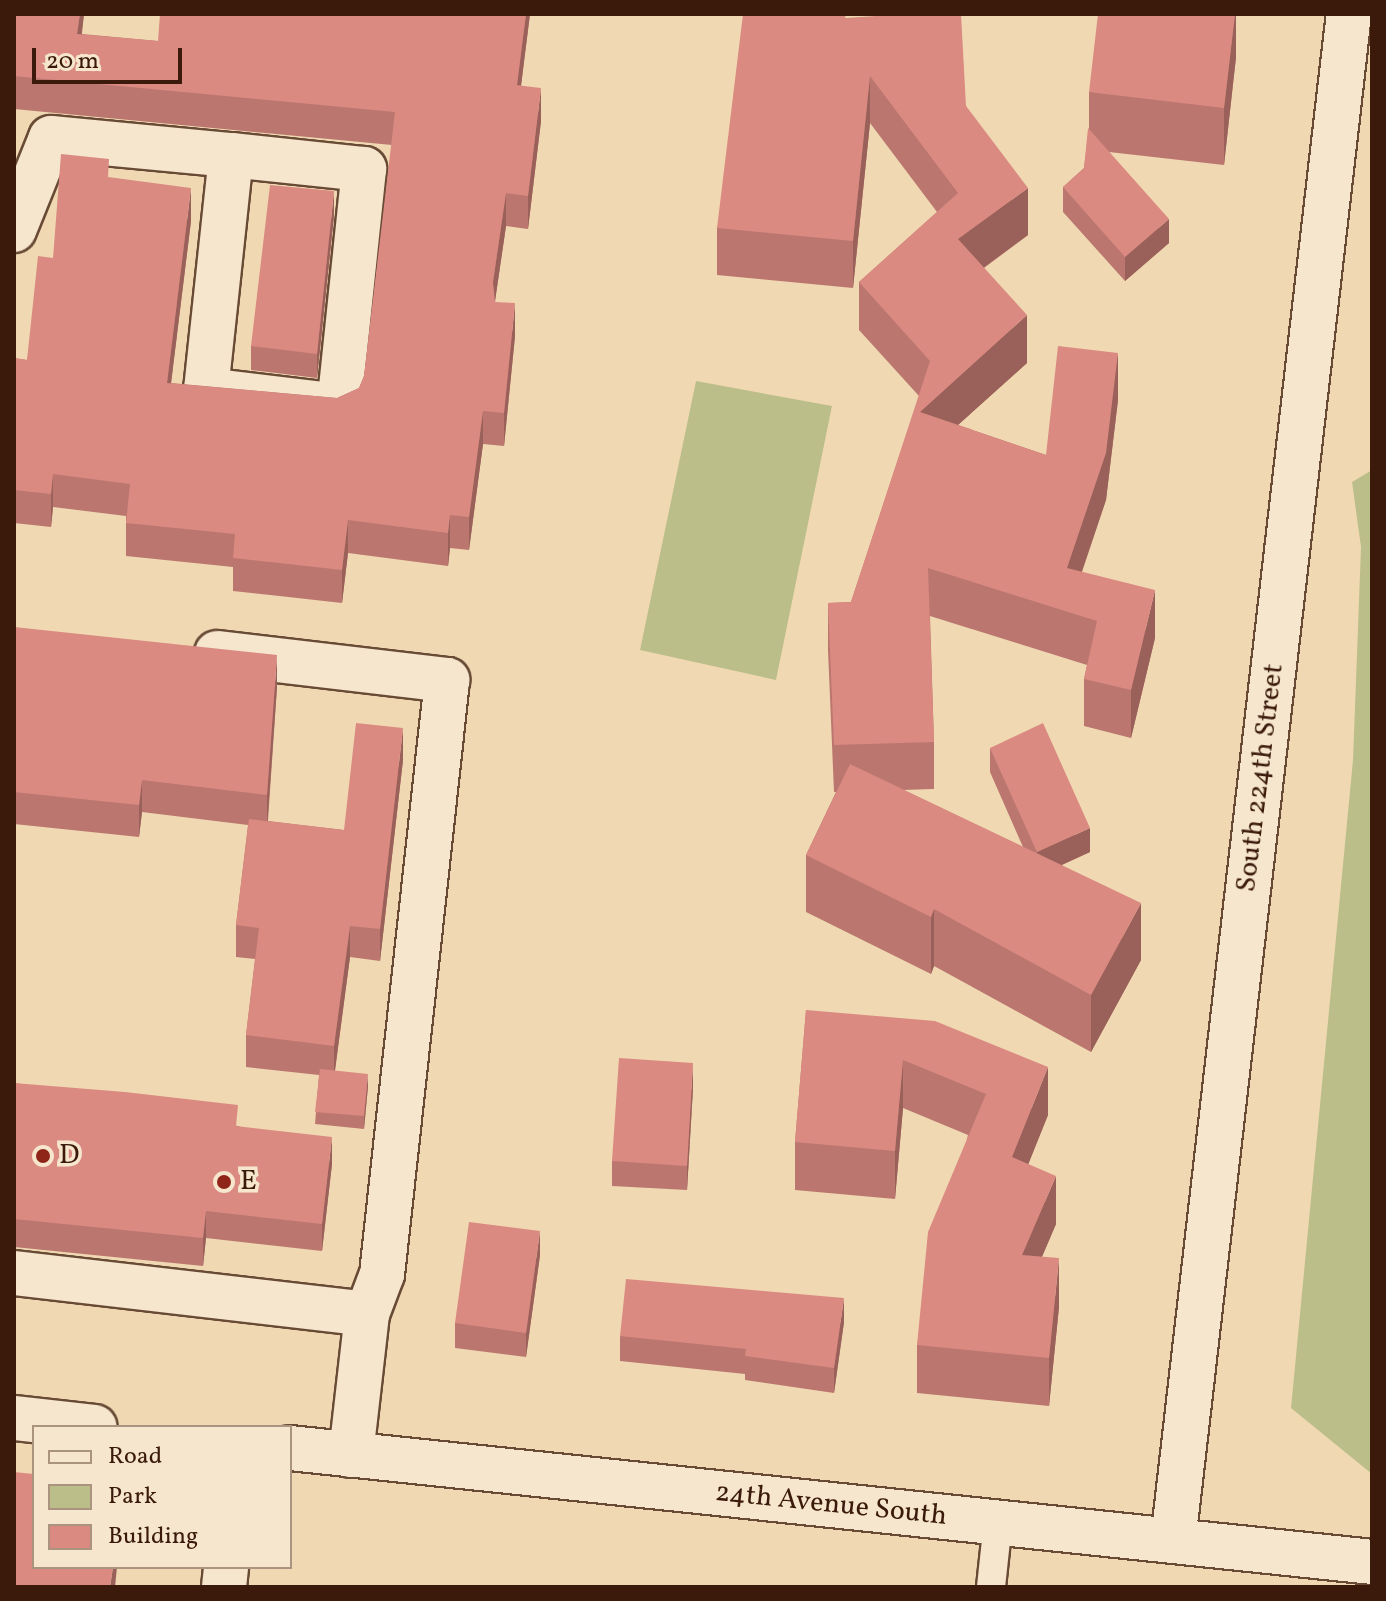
<!DOCTYPE html>
<style>
body{margin:0}
#map{position:relative;width:1386px;height:1601px;overflow:hidden;background:#f0d9b2;font-family:Vollkorn,serif}
div>[style]{position:absolute}
.green>*{inset:0;background:#bcbe8a}
.roads{filter:drop-shadow(2px 0 #684a35) drop-shadow(-2px 0 #684a35) drop-shadow(0 2px #684a35) drop-shadow(0 -2px #684a35)}
.service>*{height:28px;margin:-14px;padding:0 14px;transform-origin:14px;border-radius:14px;background:#f5e6cd}
.minor>*{height:44px;margin:-22px;padding:0 22px;transform-origin:22px;border-radius:22px;background:#f5e6cd}
.tertiary>*{height:44px;margin:-22px;padding:0 22px;transform-origin:22px;border-radius:22px;background:#f5e6cd}
.wall>*{inset:0;background:#bb776f}
.shaded-wall>*{inset:0;background:#99615a}
.building>*{inset:0;background:#da8a81}
.dots>*{width:22px;height:22px;translate:-50% -50%;box-sizing:border-box;border:4px solid #f5e6cd;border-radius:50%}
span{translate:-50% -50%;white-space:nowrap;text-align:center;line-height:1.15;-webkit-text-stroke:7px #f5e6cd;paint-order:stroke}
.street-label{font-size:28px;color:#3b1a0b}
.poi-label{font-size:28px;color:#3b1a0b}
.left{translate:0 -50%;text-align:left}
.frame{position:absolute;inset:0;border:16px solid #3b1a0b;pointer-events:none}
.legend{position:absolute;left:32px;top:1425px;width:260px;height:144px;box-sizing:border-box;background:#f5e6cd;border:2px solid #ab947f;margin:0;padding:10px 14px;list-style:none;font-size:24px;color:#3b1a0b}
.legend li{display:flex;align-items:center;gap:16px;height:40px}
.legend b{width:40px;border:2px solid #ab947f}
.scale{position:absolute;left:32px;top:48px;width:150px;height:36px;box-sizing:border-box;border:4px solid #3b1a0b;border-top:0;padding-left:10px;font-size:24px;line-height:28px;white-space:nowrap;color:#3b1a0b;-webkit-text-stroke:6px #f5e6cd;paint-order:stroke}
</style>
<div id="map">
<div class="green">
<div style="clip-path:polygon(696px 381px,832px 406px,776px 680px,640px 650px)"></div>
<div style="clip-path:polygon(1372px 470px,1372px 1474px,1291px 1408px,1353px 760px,1361px 547px,1352px 482px)"></div>
</div>
<div class="roads">
<div class="service">
<div style="left:991px;top:1587px;width:65px;rotate:-83.9deg"></div>
</div>
<div class="minor">
<div style="left:14px;top:230px;width:99px;rotate:-68.1deg"></div>
<div style="left:51px;top:138px;width:181px;rotate:5.4deg"></div>
<div style="left:231px;top:155px;width:134px;rotate:6deg"></div>
<div style="left:364px;top:169px;width:238px;rotate:96deg"></div>
<div style="left:339px;top:406px;width:134px;rotate:-173.1deg"></div>
<div style="left:206px;top:390px;width:236px;rotate:-83.9deg"></div>
<div style="left:217px;top:653px;width:232px;rotate:6.7deg"></div>
<div style="left:447px;top:680px;width:598px;rotate:96.24deg"></div>
<div style="left:382px;top:1274px;width:43px;rotate:110.6deg"></div>
<div style="left:367px;top:1314px;width:142px;rotate:96.5deg"></div>
<div style="left:14px;top:1273px;width:355px;rotate:6.6deg"></div>
<div style="left:1173px;top:1541px;width:1537px;rotate:-83.43deg"></div>
</div>
<div class="tertiary">
<div style="left:14px;top:1418px;width:81px;rotate:6.3deg"></div>
<div style="left:290px;top:1448px;width:1088px;rotate:6.01deg"></div>
<div style="left:224px;top:1587px;width:20px;rotate:-84deg"></div>
</div>
</div>
<div class="wall">
<div style="clip-path:polygon(14px 14px,84px 14px,82px 34px,158px 41px,530px 14px,521px 85px,541px 121px,528px 229px,506px 226px,495px 301px,515px 336px,504px 446px,483px 444px,469px 550px,450px 548px,448px 566px,348px 553px,342px 603px,233px 591px,233px 567px,126px 556px,126px 516px,53px 507px,51px 527px,14px 523px,14px 358px,27px 360px,53px 258px,109px 178px,191px 221px,171px 383px,337px 398px,359px 388px,364px 376px,392px 145px,14px 109px)"></div>
<div style="clip-path:polygon(1236px 14px,1236px 57px,1224px 165px,1109px 152px,1169px 243px,1125px 281px,1063px 212px,1063px 187px,1084px 168px,1089px 128px,1089px 92px)"></div>
<div style="clip-path:polygon(851px 18px,966px 106px,1028px 235px,984px 268px,1027px 363px,958px 425px,1046px 455px,1118px 400px,1106px 500px,1082px 572px,1155px 638px,1131px 738px,1084px 726px,1084px 679px,1087px 665px,930px 616px,934px 742px,934px 789px,903px 790px,1023px 847px,990px 772px,990px 748px,1090px 852px,1062px 865px,1141px 960px,1091px 1052px,934px 966px,931px 974px,806px 912px,806px 855px,836px 792px,834px 792px,828px 650px,828px 603px,851px 602px,919px 396px,859px 330px,859px 282px,937px 212px,870px 123px,853px 288px,717px 275px,717px 228px)"></div>
<div style="clip-path:polygon(334px 216px,317px 378px,251px 370px,251px 346px)"></div>
<div style="clip-path:polygon(14px 627px,277px 687px,268px 821px,344px 830px,403px 760px,380px 961px,350px 957px,335px 1071px,368px 1086px,364px 1129px,315px 1124px,319px 1075px,246px 1067px,246px 1035px,255px 959px,236px 957px,236px 925px,248px 825px,142px 812px,139px 837px,14px 824px)"></div>
<div style="clip-path:polygon(806px 1010px,1048px 1115px,1028px 1164px,1056px 1224px,1042px 1257px,1059px 1307px,1049px 1406px,917px 1393px,917px 1345px,968px 1135px,903px 1108px,895px 1199px,795px 1190px,795px 1142px)"></div>
<div style="clip-path:polygon(14px 1083px,238px 1126px,332px 1164px,322px 1251px,206px 1238px,203px 1266px,14px 1247px)"></div>
<div style="clip-path:polygon(693px 1088px,687px 1190px,612px 1186px,612px 1161px)"></div>
<div style="clip-path:polygon(540px 1255px,526px 1357px,455px 1348px,455px 1323px)"></div>
<div style="clip-path:polygon(844px 1322px,834px 1393px,745px 1380px,745px 1374px,620px 1361px,620px 1336px)"></div>
</div>
<div class="shaded-wall">
<div style="clip-path:polygon(80px 14px,84px 14px,77px 67px,77px 34px)"></div>
<div style="clip-path:polygon(526px 14px,530px 14px,517px 118px,517px 85px)"></div>
<div style="clip-path:polygon(1235px 14px,1236px 14px,1236px 57px,1224px 165px,1224px 108px)"></div>
<div style="clip-path:polygon(870px 76px,870px 123px,853px 288px,853px 241px)"></div>
<div style="clip-path:polygon(541px 88px,541px 121px,528px 229px,528px 196px)"></div>
<div style="clip-path:polygon(191px 188px,191px 221px,167px 416px,167px 383px)"></div>
<div style="clip-path:polygon(1028px 188px,1028px 235px,958px 286px,958px 239px)"></div>
<div style="clip-path:polygon(334px 191px,334px 216px,317px 378px,317px 354px)"></div>
<div style="clip-path:polygon(506px 193px,506px 226px,493px 315px,493px 282px)"></div>
<div style="clip-path:polygon(1169px 219px,1169px 243px,1125px 281px,1125px 257px)"></div>
<div style="clip-path:polygon(515px 303px,515px 336px,504px 446px,504px 413px)"></div>
<div style="clip-path:polygon(1027px 315px,1027px 363px,920px 459px,920px 412px)"></div>
<div style="clip-path:polygon(1118px 353px,1118px 400px,1106px 500px,1068px 612px,1067px 568px)"></div>
<div style="clip-path:polygon(483px 411px,483px 444px,469px 550px,469px 517px)"></div>
<div style="clip-path:polygon(53px 474px,53px 507px,51px 527px,51px 494px)"></div>
<div style="clip-path:polygon(450px 515px,450px 548px,448px 566px,448px 533px)"></div>
<div style="clip-path:polygon(348px 520px,348px 553px,342px 603px,342px 570px)"></div>
<div style="clip-path:polygon(1155px 590px,1155px 638px,1131px 738px,1131px 690px)"></div>
<div style="clip-path:polygon(277px 655px,277px 687px,267px 827px,267px 795px)"></div>
<div style="clip-path:polygon(403px 728px,403px 760px,380px 961px,380px 929px)"></div>
<div style="clip-path:polygon(142px 780px,142px 812px,139px 837px,139px 805px)"></div>
<div style="clip-path:polygon(1090px 828px,1090px 852px,1037px 876px,1037px 852px)"></div>
<div style="clip-path:polygon(1141px 903px,1141px 960px,1091px 1052px,1091px 995px)"></div>
<div style="clip-path:polygon(934px 909px,934px 966px,931px 974px,931px 917px)"></div>
<div style="clip-path:polygon(350px 926px,350px 957px,334px 1077px,334px 1046px)"></div>
<div style="clip-path:polygon(903px 1060px,903px 1108px,895px 1199px,895px 1151px)"></div>
<div style="clip-path:polygon(693px 1063px,693px 1088px,687px 1190px,687px 1166px)"></div>
<div style="clip-path:polygon(1048px 1067px,1048px 1115px,1012px 1205px,1012px 1157px)"></div>
<div style="clip-path:polygon(368px 1074px,368px 1086px,364px 1129px,364px 1116px)"></div>
<div style="clip-path:polygon(332px 1137px,332px 1164px,322px 1251px,322px 1224px)"></div>
<div style="clip-path:polygon(1056px 1176px,1056px 1224px,1022px 1303px,1022px 1255px)"></div>
<div style="clip-path:polygon(206px 1211px,206px 1238px,203px 1266px,203px 1238px)"></div>
<div style="clip-path:polygon(540px 1231px,540px 1255px,526px 1357px,526px 1333px)"></div>
<div style="clip-path:polygon(1059px 1258px,1059px 1307px,1049px 1406px,1049px 1358px)"></div>
<div style="clip-path:polygon(844px 1298px,844px 1322px,834px 1393px,834px 1368px)"></div>
<div style="clip-path:polygon(113px 1567px,117px 1567px,115px 1587px,110px 1587px)"></div>
</div>
<div class="building">
<div style="clip-path:polygon(14px 14px,80px 14px,77px 34px,158px 41px,160px 14px,526px 14px,517px 85px,541px 88px,528px 196px,506px 193px,493px 282px,495px 302px,515px 303px,504px 413px,483px 411px,469px 517px,450px 515px,448px 533px,348px 520px,342px 570px,233px 558px,235px 534px,126px 523px,130px 484px,53px 474px,51px 494px,14px 490px,14px 358px,27px 360px,38px 256px,53px 258px,61px 154px,109px 159px,108px 177px,191px 188px,167px 383px,337px 398px,359px 388px,364px 376px,395px 112px,14px 76px)"></div>
<div style="clip-path:polygon(743px 14px,846px 14px,845px 18px,907px 14px,961px 14px,966px 106px,1028px 188px,958px 239px,1027px 315px,920px 412px,1046px 455px,1058px 346px,1118px 353px,1106px 453px,1067px 568px,1155px 590px,1131px 690px,1084px 679px,1097px 621px,928px 568px,934px 742px,834px 745px,828px 603px,851px 602px,930px 361px,859px 282px,958px 193px,870px 76px,853px 241px,717px 228px)"></div>
<div style="clip-path:polygon(1098px 14px,1235px 14px,1224px 108px,1089px 92px)"></div>
<div style="clip-path:polygon(1088px 128px,1169px 219px,1125px 257px,1063px 187px,1084px 168px)"></div>
<div style="clip-path:polygon(270px 185px,334px 191px,317px 354px,251px 346px)"></div>
<div style="clip-path:polygon(14px 627px,277px 655px,267px 795px,142px 780px,139px 805px,14px 792px)"></div>
<div style="clip-path:polygon(356px 723px,403px 728px,380px 929px,350px 926px,334px 1046px,246px 1035px,259px 928px,236px 925px,249px 819px,344px 830px)"></div>
<div style="clip-path:polygon(1043px 723px,1090px 828px,1037px 852px,990px 748px)"></div>
<div style="clip-path:polygon(850px 764px,1141px 903px,1091px 995px,934px 909px,931px 917px,806px 855px)"></div>
<div style="clip-path:polygon(806px 1010px,935px 1021px,1048px 1067px,1012px 1157px,1056px 1176px,1022px 1255px,1059px 1258px,1049px 1358px,917px 1345px,928px 1232px,986px 1094px,903px 1060px,895px 1151px,795px 1142px)"></div>
<div style="clip-path:polygon(619px 1058px,693px 1063px,687px 1166px,612px 1161px)"></div>
<div style="clip-path:polygon(320px 1069px,368px 1074px,364px 1116px,315px 1112px)"></div>
<div style="clip-path:polygon(14px 1083px,125px 1092px,238px 1105px,236px 1126px,332px 1137px,322px 1224px,206px 1211px,203px 1238px,14px 1219px)"></div>
<div style="clip-path:polygon(469px 1222px,540px 1231px,526px 1333px,455px 1323px)"></div>
<div style="clip-path:polygon(626px 1279px,844px 1298px,834px 1368px,745px 1356px,746px 1349px,620px 1336px)"></div>
<div style="clip-path:polygon(14px 1472px,34px 1474px,34px 1567px,113px 1567px,110px 1587px,14px 1587px)"></div>
</div>
<div class="dots">
<div style="left:43px;top:1156px;background:#8f2418"></div>
<div style="left:224px;top:1182px;background:#8f2418"></div>
</div>
<div class="street-label">
<span style="left:1261px;top:778px;rotate:-83deg">South 224th Street</span>
<span style="left:831px;top:1505px;rotate:6deg">24th Avenue South</span>
</div>
<div class="poi-label">
<span class="left" style="left:59px;top:1156px">D</span>
<span class="left" style="left:240px;top:1182px">E</span>
</div>
<div class="frame"></div>
<ul class="legend">
<li><b style="height:10px;background:#f5e6cd"></b>Road</li>
<li><b style="height:22px;background:#bcbe8a"></b>Park</li>
<li><b style="height:22px;background:#da8a81"></b>Building</li>
</ul>
<div class="scale">20 m</div>
</div>
